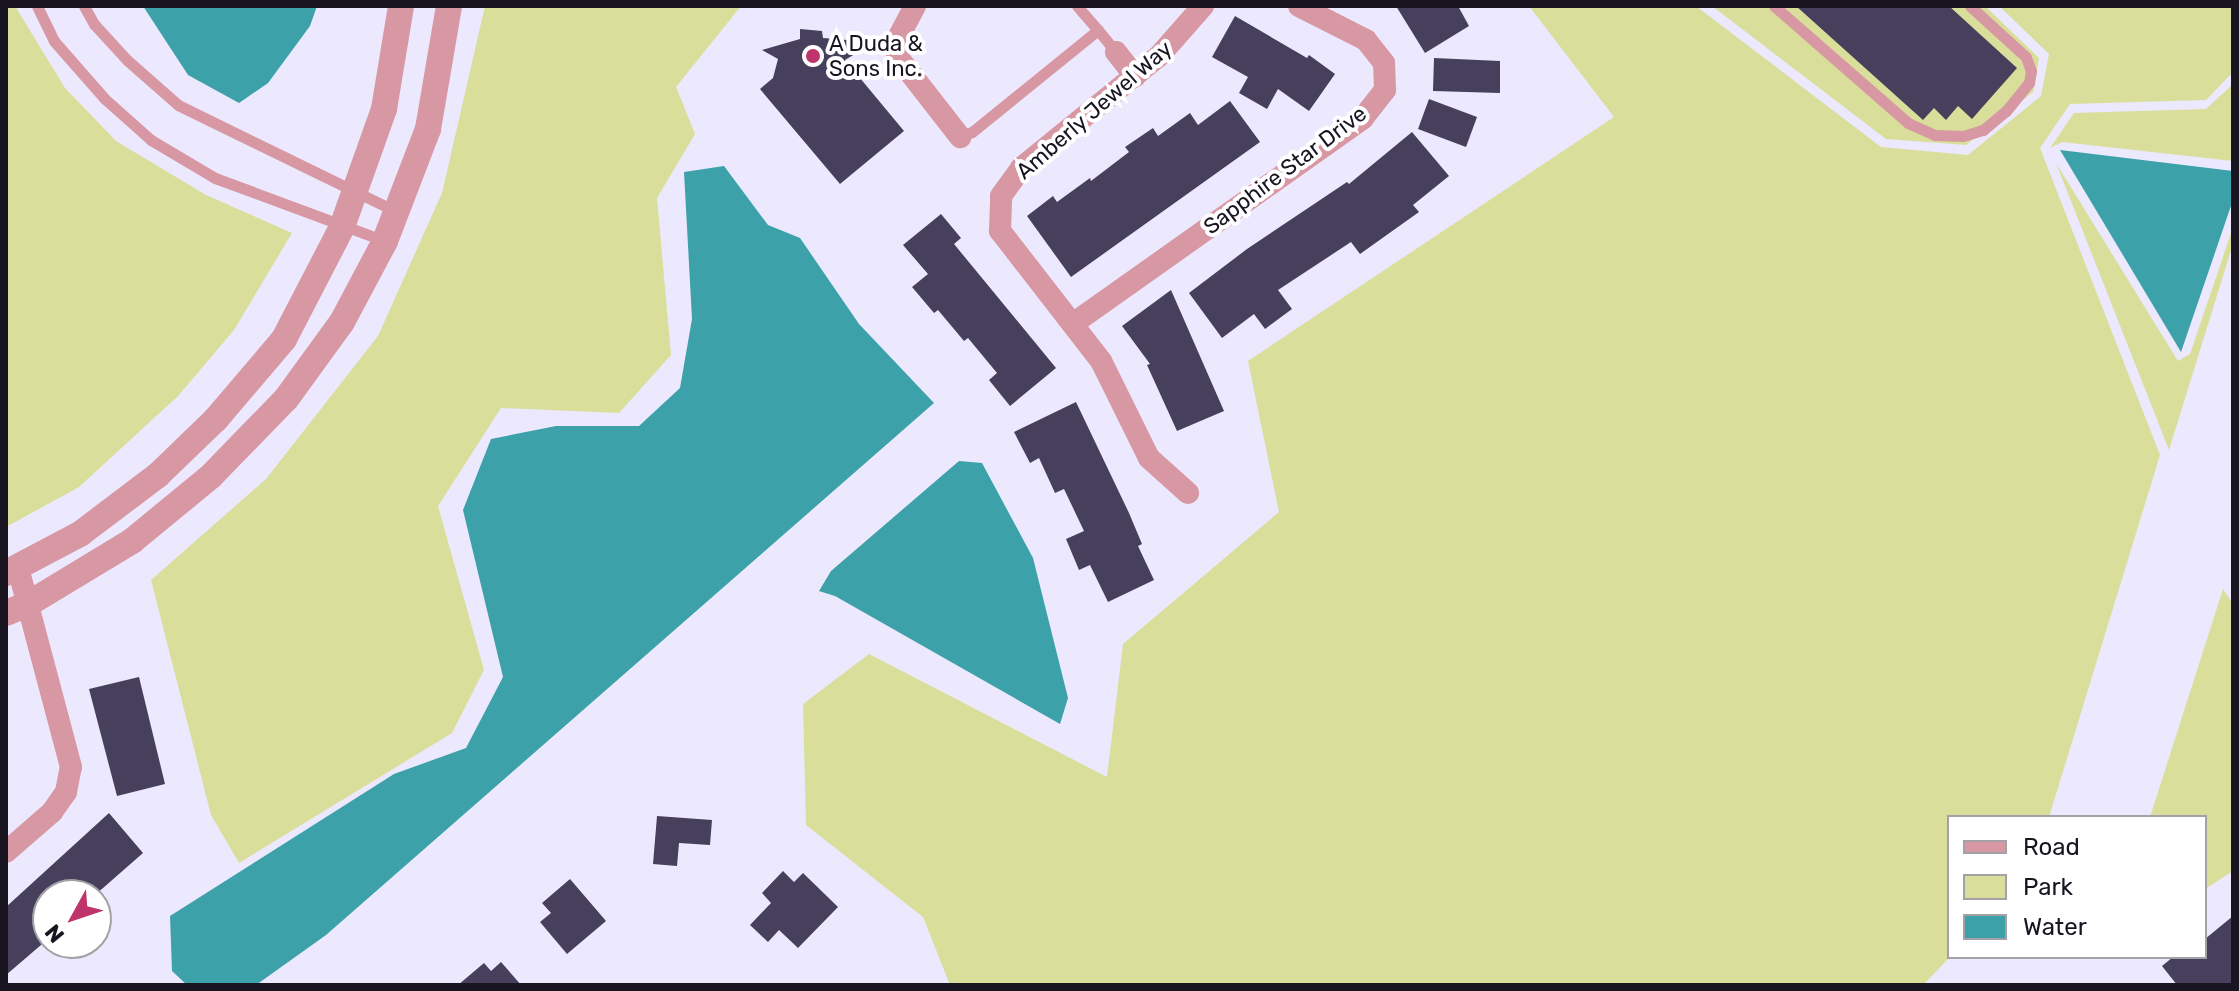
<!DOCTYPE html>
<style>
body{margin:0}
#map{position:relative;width:2239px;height:991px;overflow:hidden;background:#ece8fd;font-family:Rubik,sans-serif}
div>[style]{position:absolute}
.green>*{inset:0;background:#d9df9a}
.water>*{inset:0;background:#3ca1a9}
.building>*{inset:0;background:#47405d}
.service>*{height:11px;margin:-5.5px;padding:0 5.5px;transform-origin:5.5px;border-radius:5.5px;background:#d797a3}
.minor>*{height:22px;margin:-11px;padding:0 11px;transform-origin:11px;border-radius:11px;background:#d797a3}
.tertiary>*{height:26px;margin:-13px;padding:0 13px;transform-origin:13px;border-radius:13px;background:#d797a3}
.dots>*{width:22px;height:22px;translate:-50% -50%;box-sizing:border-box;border:4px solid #fff;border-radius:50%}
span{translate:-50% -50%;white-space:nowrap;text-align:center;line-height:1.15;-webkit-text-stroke:8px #fff;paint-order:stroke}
.poi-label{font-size:22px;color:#181521}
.left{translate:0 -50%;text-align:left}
.street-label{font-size:22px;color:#181521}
.frame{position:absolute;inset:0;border:8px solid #181521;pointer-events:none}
.legend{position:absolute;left:1947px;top:815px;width:260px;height:144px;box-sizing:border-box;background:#fff;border:2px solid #a3a1a6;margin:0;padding:10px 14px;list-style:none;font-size:24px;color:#181521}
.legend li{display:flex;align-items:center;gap:16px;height:40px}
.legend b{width:40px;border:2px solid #a3a1a6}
.north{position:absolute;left:32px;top:879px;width:80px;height:80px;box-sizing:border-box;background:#fff;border:2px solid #a3a1a6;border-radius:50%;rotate:230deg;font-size:22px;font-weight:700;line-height:32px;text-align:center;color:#181521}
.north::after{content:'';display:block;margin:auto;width:28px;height:36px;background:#bf346a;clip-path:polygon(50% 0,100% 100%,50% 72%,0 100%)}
</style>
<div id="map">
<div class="green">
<div style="clip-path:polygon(6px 6px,15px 6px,65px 88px,116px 141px,206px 195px,292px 233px,234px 330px,178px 396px,79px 487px,6px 527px)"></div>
<div style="clip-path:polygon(485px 6px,741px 6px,676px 87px,695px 134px,657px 198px,671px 355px,619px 413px,501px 408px,438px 506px,484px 670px,452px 733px,239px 863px,211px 815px,151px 580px,266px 479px,378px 336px,442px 193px)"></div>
<div style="clip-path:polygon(1529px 6px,1696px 6px,1881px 147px,1968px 155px,2041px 96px,2049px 54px,1999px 6px,2233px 6px,2233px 72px,2206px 100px,2070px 104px,2040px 148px,2160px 455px,2049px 817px,1949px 817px,1950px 957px,1923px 985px,950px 985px,923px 917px,806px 825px,803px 704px,869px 654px,1107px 777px,1123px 644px,1279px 512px,1248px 361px,1614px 117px)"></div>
<div style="clip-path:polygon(1712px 6px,1985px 6px,2039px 58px,2033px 92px,1966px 145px,1886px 139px)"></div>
<div style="clip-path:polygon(2233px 84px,2233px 161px,2062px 142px,2050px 148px,2074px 113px,2206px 109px)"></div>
<div style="clip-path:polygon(2056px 163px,2178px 361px,2190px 354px,2233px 227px,2233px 244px,2169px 450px)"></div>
<div style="clip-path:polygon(2223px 589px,2233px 604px,2233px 871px,2205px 889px,2205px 817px,2150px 817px)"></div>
</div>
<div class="water">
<div style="clip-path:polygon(143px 6px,317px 6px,310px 26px,268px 83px,239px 103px,188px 75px)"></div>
<div style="clip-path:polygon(2060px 150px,2233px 171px,2233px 200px,2181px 352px)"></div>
<div style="clip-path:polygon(724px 166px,768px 225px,800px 238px,859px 324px,934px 403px,326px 935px,256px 985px,187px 985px,172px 971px,170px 916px,394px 774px,466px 748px,503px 677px,463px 510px,491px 439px,556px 426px,639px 426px,680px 388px,692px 319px,684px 172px)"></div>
<div style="clip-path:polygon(959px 461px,982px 463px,1033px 558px,1068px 698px,1060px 724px,835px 596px,819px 591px,831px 571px)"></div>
</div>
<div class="building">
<div style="clip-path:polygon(1396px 6px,1458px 6px,1469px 26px,1425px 53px)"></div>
<div style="clip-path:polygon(1796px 6px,1949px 6px,2017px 68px,1972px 119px,1958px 106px,1946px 120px,1934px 108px,1923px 120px)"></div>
<div style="clip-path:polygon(1235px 16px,1307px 58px,1309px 55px,1335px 74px,1309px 111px,1278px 89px,1267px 109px,1239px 93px,1248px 77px,1212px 57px)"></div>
<div style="clip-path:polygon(800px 29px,822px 31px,823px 38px,847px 40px,865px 48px,845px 60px,904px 131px,840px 184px,760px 89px,773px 78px,778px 59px,762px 50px,800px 39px)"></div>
<div style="clip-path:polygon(1434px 58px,1500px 61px,1500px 93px,1433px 91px)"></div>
<div style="clip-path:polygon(1429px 99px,1477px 117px,1466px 147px,1418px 129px)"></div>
<div style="clip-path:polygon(1230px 101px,1260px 142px,1071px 277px,1027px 216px,1053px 196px,1057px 202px,1090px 178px,1091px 181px,1129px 152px,1125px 147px,1153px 128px,1158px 136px,1190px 113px,1198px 125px)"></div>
<div style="clip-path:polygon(1412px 132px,1449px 176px,1413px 205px,1419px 212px,1360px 254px,1351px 242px,1278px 290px,1292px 309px,1265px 329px,1254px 314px,1222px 338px,1189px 293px,1247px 249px,1347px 182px,1349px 184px)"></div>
<div style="clip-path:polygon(941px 214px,961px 238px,954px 244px,1056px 368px,1010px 406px,989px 380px,997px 373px,968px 338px,964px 341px,938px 310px,934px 313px,912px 287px,928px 274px,903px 245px)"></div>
<div style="clip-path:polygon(1171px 290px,1224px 411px,1177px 431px,1147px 365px,1150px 364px,1122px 326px)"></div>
<div style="clip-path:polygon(1076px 402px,1129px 513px,1142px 544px,1138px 546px,1154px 580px,1108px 602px,1090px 565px,1079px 570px,1066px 539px,1084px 531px,1064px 489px,1055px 493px,1039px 458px,1030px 463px,1014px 432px)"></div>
<div style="clip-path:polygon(139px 677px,165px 784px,117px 796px,89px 689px)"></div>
<div style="clip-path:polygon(109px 813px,143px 853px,95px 895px,48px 895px,48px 939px,6px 975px,6px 907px)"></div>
<div style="clip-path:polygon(657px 816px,712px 820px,710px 845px,679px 843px,677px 866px,653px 864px)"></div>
<div style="clip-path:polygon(783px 871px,794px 882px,803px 873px,838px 907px,798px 948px,779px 930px,768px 942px,750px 925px,771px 903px,762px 893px)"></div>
<div style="clip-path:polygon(570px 879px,606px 921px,567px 954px,540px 922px,551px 913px,542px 903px)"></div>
<div style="clip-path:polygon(2233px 916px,2233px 985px,2177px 985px,2162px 966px,2173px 957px,2205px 957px,2205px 939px)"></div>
<div style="clip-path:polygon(501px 962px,521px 985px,458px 985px,484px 963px,491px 971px)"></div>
</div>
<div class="service">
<div style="left:37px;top:6px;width:39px;rotate:64deg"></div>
<div style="left:54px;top:41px;width:77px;rotate:48.7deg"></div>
<div style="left:105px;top:99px;width:62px;rotate:41.7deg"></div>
<div style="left:151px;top:140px;width:74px;rotate:30.7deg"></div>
<div style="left:215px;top:178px;width:181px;rotate:20.3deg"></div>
<div style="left:84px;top:6px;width:21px;rotate:61deg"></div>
<div style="left:94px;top:24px;width:49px;rotate:47.5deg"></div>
<div style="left:127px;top:60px;width:68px;rotate:41.4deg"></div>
<div style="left:178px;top:105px;width:242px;rotate:26deg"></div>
<div style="left:1077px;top:6px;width:32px;rotate:49deg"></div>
<div style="left:1774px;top:6px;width:178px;rotate:41.1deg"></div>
<div style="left:1908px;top:123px;width:30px;rotate:24deg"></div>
<div style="left:1935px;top:135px;width:28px;rotate:2deg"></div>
<div style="left:1963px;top:136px;width:21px;rotate:-17deg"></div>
<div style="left:1983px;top:130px;width:30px;rotate:-40deg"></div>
<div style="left:2006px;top:111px;width:36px;rotate:-51deg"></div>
<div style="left:2029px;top:83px;width:12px;rotate:-81deg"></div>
<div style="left:2031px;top:71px;width:15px;rotate:-110deg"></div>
<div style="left:2026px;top:57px;width:76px;rotate:-137.7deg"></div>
<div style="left:960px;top:137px;width:13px;rotate:-23deg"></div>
<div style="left:972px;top:132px;width:162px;rotate:-39deg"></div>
<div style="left:1098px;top:30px;width:28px;rotate:51deg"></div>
</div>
<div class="minor">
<div style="left:915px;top:6px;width:38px;rotate:118deg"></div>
<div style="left:897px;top:40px;width:16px;rotate:90deg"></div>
<div style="left:897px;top:56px;width:103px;rotate:52.1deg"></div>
<div style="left:1116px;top:52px;width:31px;rotate:52deg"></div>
<div style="left:1074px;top:323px;width:354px;rotate:-35.3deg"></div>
<div style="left:1363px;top:118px;width:36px;rotate:-52deg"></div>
<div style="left:1385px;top:90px;width:27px;rotate:-92deg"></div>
<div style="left:1384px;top:63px;width:29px;rotate:-128deg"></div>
<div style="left:1366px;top:40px;width:75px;rotate:-153.1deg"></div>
<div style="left:1188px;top:493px;width:52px;rotate:-138.1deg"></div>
<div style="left:1149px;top:458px;width:108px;rotate:-116.3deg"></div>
<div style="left:1101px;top:361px;width:165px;rotate:-127.8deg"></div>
<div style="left:1000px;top:231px;width:35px;rotate:-88deg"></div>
<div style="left:1001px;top:196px;width:34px;rotate:-54deg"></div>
<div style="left:1021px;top:168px;width:178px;rotate:-39.1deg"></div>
<div style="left:1159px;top:56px;width:67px;rotate:-48.7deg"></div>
<div style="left:6px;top:852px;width:61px;rotate:-41deg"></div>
<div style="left:52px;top:812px;width:24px;rotate:-55deg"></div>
<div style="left:66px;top:792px;width:25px;rotate:-79deg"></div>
<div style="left:71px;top:767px;width:206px;rotate:-104.9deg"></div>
</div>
<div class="tertiary">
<div style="left:6px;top:573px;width:84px;rotate:-27.8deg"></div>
<div style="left:80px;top:534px;width:98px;rotate:-37.1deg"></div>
<div style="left:158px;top:475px;width:81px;rotate:-44deg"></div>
<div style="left:216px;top:419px;width:105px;rotate:-49.6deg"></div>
<div style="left:284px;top:339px;width:126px;rotate:-62.6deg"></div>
<div style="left:342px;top:227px;width:125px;rotate:-70.4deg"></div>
<div style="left:384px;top:109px;width:104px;rotate:-80.6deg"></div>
<div style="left:6px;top:613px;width:24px;rotate:-22deg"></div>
<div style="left:28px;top:604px;width:122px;rotate:-31.2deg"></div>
<div style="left:132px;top:541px;width:102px;rotate:-39.4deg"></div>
<div style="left:211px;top:476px;width:107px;rotate:-45.8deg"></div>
<div style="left:286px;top:399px;width:95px;rotate:-54deg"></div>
<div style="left:342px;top:322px;width:92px;rotate:-62deg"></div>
<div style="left:385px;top:241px;width:120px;rotate:-69deg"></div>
<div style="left:428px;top:129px;width:125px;rotate:-80.3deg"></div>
</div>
<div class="dots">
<div style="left:813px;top:56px;background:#bf346a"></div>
</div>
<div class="poi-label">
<span class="left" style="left:829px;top:56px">A Duda &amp;<br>Sons Inc.</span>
</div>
<div class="street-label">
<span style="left:1094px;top:110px;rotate:-41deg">Amberly Jewel Way</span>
<span style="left:1285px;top:170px;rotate:-37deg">Sapphire Star Drive</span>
</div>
<div class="frame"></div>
<ul class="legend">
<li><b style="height:10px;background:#d797a3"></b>Road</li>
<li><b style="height:22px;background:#d9df9a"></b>Park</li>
<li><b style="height:22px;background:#3ca1a9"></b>Water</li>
</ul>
<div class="north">N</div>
</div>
